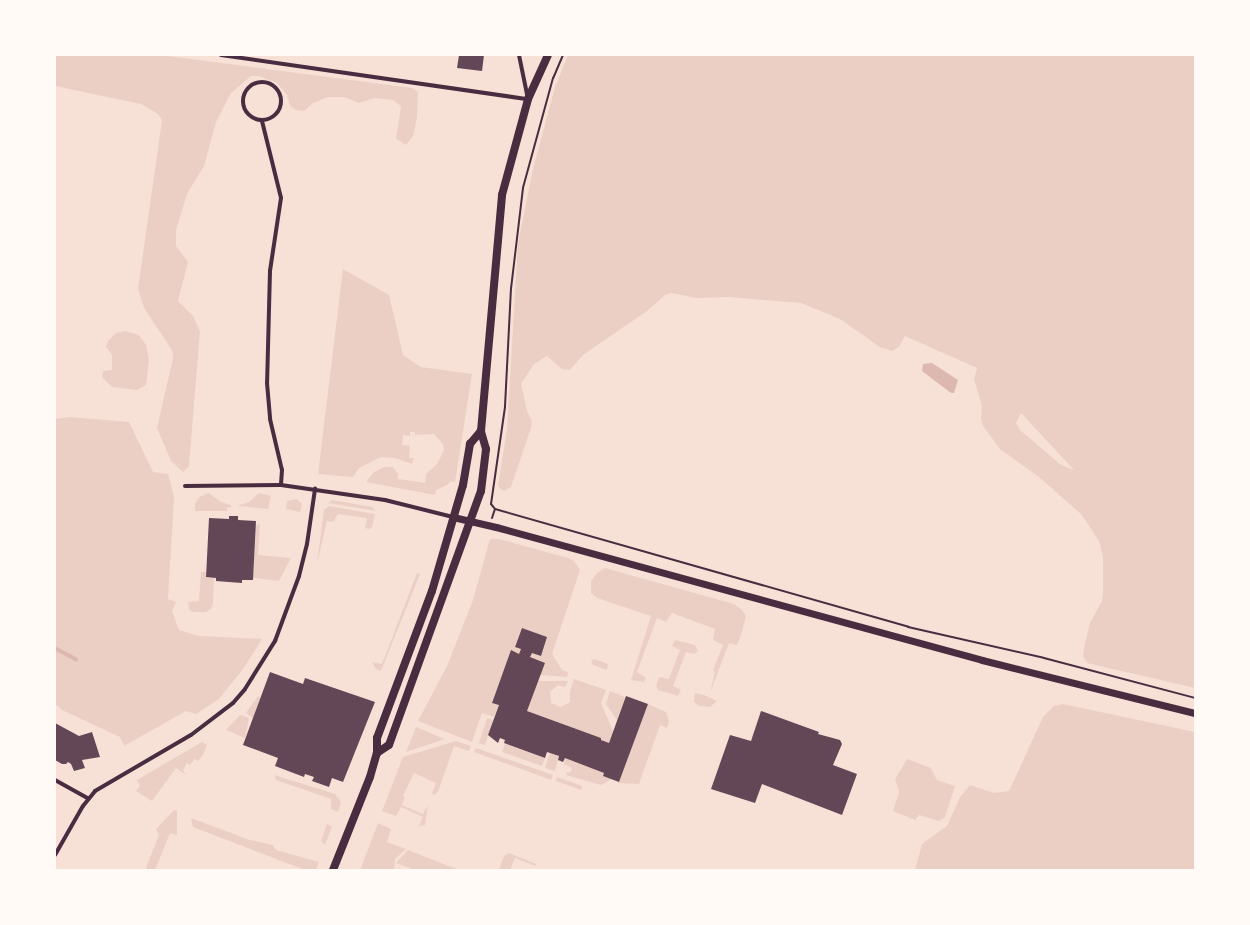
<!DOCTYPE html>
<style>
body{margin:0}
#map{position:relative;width:1250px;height:925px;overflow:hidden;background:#f7e1d7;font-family:"Golos Text",sans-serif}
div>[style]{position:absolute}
.green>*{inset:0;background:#ebcfc5}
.water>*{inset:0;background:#dcb8b0}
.stream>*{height:3.5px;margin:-1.75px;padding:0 1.75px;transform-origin:1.75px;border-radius:1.75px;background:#dcb8b0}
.building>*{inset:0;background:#644757}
.path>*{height:2px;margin:-1px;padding:0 1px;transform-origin:1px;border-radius:1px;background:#4a2c40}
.minor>*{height:4px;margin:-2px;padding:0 2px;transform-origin:2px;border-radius:2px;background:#4a2c40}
.minor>.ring{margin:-2px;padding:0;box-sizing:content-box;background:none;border:4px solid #4a2c40;border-radius:50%}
.secondary>*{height:7px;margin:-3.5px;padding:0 3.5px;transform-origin:3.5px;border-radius:3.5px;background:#4a2c40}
.primary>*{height:8px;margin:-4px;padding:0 4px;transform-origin:4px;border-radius:4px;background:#4a2c40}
span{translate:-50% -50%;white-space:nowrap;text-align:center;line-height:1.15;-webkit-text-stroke:3px #fffaf5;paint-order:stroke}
.frame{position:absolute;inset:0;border:56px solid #fffaf5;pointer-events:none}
</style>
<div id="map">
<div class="green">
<div style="clip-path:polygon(55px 55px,160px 55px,412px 88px,418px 92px,417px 118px,413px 136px,406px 145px,396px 139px,401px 106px,393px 100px,374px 98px,359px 103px,344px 97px,328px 97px,313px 103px,304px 111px,296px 110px,290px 106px,287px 95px,277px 83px,259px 76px,251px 76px,231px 93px,216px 122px,204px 166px,187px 194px,176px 230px,176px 246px,188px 262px,178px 301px,193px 316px,200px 331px,189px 466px,183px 472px,171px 461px,157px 428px,173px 358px,172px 350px,144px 308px,138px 289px,162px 120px,158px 114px,141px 104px,55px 86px)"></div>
<div style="clip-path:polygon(evenodd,568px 55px,1195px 55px,1195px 688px,1087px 663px,1083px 656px,1084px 647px,1090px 623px,1102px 601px,1103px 593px,1103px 558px,1099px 541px,1082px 515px,1039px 477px,1000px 449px,983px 426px,981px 419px,982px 406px,974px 379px,977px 368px,905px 336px,899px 347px,892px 351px,880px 347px,840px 319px,801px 303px,729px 297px,697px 298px,672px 293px,665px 295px,647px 311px,583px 355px,570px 370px,562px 369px,547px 356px,534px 364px,521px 384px,527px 411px,532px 421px,531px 428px,511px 487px,504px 491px,501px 489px,498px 486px,507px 429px,518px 243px,533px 169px,555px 87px,568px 55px,1021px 413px,1074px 470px,1061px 465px,1020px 430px,1016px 423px,1021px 413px)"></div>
<div style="clip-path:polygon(343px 269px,389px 295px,403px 355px,421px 367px,472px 374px,455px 482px,451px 481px,447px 485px,436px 490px,435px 495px,366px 482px,374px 472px,384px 467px,393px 467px,398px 474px,398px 479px,425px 483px,426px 474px,437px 464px,444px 450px,443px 444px,434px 434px,415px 435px,415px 432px,410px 432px,410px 436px,403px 435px,402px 445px,410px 446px,409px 458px,414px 458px,412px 464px,395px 458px,381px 457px,359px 468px,353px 477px,318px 474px)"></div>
<div style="clip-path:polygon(125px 331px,139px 335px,146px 345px,149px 359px,146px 385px,137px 390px,112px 387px,102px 377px,103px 371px,112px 370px,112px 355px,106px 347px,108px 341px,116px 333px)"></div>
<div style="clip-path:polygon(69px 417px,129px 422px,153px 472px,168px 474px,174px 497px,168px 599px,176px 602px,172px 611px,179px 630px,199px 636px,262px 639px,243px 669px,219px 699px,196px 714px,186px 711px,124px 746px,120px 737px,62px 710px,55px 704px,55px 419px)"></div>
<div style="clip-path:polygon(209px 493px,221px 502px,231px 505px,231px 507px,227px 508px,227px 511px,195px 511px,195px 504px,199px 497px)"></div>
<div style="clip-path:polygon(259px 493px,271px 496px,268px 509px,237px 506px,249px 502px)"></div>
<div style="clip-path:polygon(297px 499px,302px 504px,300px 512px,286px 509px,287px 501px)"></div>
<div style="clip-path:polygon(332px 500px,372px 507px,376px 511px,328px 503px)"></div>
<div style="clip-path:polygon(329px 506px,375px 514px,372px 527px,369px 529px,365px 528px,367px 518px,338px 514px,333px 522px,327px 521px,317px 564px,324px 510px)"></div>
<div style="clip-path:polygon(260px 523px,258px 555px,291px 558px,279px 581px,253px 578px,256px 526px)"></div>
<div style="clip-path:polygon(490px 539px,499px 539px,568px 558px,574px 561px,580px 570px,552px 654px,562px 670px,568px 672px,567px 677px,540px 675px,530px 657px,532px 653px,541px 656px,547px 637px,522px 628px,515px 646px,521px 649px,519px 654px,511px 651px,492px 702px,499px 705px,494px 717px,482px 713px,472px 742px,418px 721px,447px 666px,473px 600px)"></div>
<div style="clip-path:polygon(605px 568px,734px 604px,742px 610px,746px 616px,741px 635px,737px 645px,729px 643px,710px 693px,715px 672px,713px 670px,723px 645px,713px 640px,715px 629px,672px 613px,666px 622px,657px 618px,637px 672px,646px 678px,644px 682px,631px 680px,651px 616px,597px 598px,591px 593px,591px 581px,597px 573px)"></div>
<div style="clip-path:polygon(201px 572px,206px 572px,206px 577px,214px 578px,213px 603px,211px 609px,206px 612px,193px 612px,189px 609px,188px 602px,199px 601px)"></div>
<div style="clip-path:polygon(417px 573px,420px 574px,381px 671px,376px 669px,372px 662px,382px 664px)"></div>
<div style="clip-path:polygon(675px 640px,695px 645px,698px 651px,694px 654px,686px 652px,673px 686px,681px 690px,678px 696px,658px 690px,656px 686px,659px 677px,669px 679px,680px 650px,672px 646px)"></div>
<div style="clip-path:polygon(594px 659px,608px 664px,607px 670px,593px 665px,591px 661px)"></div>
<div style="clip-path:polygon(574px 679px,606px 690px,601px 703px,613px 731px,609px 743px,601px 740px,601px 738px,527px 711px,538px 681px,568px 681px,565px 687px,558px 685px,550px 692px,551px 703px,561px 707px,570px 702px,570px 691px)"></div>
<div style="clip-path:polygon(610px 691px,625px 697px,617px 720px,606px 704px)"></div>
<div style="clip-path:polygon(695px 693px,704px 695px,717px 701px,710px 707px,699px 706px,694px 702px)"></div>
<div style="clip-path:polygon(258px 696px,260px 698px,253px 718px,246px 713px)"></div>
<div style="clip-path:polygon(648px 704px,666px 712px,669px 721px,667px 728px,660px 725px,639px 784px,618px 783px)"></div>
<div style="clip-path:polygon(1063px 704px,1195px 732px,1195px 870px,915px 870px,922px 844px,947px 826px,960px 797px,970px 785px,994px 793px,1009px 791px,1043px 717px,1054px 706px)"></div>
<div style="clip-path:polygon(240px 715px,249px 718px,245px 738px,226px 730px)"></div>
<div style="clip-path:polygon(487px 718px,493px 720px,485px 745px,479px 743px)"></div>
<div style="clip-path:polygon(416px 727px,435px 735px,445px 739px,406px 752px)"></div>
<div style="clip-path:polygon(456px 741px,471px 746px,469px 751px,454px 746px,438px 792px,434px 795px,432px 793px,436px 783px,414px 773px,403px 796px,405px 797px,402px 805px,423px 814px,428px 805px,425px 825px,419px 826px,423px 817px,401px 807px,396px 816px,382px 811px,403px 757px)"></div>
<div style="clip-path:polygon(202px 742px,207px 745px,203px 755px,198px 761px,195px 759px,190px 765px,187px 763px,183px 770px,186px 775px,176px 768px,152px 801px,136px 791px,140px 786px,137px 780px)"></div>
<div style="clip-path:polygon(505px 744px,545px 758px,542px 766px,502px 752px)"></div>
<div style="clip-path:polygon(476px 748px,553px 775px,551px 780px,474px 752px)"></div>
<div style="clip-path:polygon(550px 753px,559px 756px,555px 771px,545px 768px)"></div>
<div style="clip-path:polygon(565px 758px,604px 773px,603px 776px,612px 779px,601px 785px,566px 775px,567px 772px,570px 773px,572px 768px,564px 764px)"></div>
<div style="clip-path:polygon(907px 759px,931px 768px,937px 780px,955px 786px,945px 817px,939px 821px,919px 815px,915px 820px,893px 811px,899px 792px,895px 779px)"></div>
<div style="clip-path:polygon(274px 775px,335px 794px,341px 802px,338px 812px,331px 809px,331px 799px,276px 780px)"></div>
<div style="clip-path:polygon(557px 777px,582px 786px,581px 790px,556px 781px)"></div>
<div style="clip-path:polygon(174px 810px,177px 811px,177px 835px,170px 833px,155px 870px,149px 870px,146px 868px,159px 835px,156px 829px)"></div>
<div style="clip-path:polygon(191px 818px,250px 840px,273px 845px,276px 850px,319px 862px,316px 870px,305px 870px,193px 827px)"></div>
<div style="clip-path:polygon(378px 823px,391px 829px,387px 842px,406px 849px,395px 859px,394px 870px,360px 870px)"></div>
<div style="clip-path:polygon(327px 824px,332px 827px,325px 845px,321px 841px)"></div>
<div style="clip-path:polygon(408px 850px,459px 870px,415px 870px,396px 863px)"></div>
<div style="clip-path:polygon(509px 853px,536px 864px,536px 866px,515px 858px,510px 870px,499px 870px,504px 856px)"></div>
</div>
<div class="water">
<div style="clip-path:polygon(932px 363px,958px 380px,954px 393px,951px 393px,922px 371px,923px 364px)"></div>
</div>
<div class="stream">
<div style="left:55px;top:648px;width:24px;rotate:28deg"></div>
</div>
<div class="building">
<div style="clip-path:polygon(459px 55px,484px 55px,482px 71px,457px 68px)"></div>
<div style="clip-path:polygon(229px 516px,238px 516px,238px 520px,256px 521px,253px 580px,242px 580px,242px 583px,216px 581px,216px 578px,206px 577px,209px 518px,229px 519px)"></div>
<div style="clip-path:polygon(522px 628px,547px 637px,541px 656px,532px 653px,530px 657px,545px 663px,527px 711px,601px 738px,601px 740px,609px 743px,626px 696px,648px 704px,619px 782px,603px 776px,604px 773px,565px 758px,563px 762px,558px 760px,559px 756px,547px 752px,545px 758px,504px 743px,505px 740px,500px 738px,498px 743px,488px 735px,499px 705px,492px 703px,511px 650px,519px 654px,521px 649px,515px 647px)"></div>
<div style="clip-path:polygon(270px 672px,303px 684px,305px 678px,375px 702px,343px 782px,332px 778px,329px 787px,312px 781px,314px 777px,305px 774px,304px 777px,275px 766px,278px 758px,243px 745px)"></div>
<div style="clip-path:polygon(761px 711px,819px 732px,818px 734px,840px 740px,842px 744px,833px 765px,857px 774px,842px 815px,762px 784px,755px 803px,711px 789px,730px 735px,751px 741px)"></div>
<div style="clip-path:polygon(55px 723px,79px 736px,92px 732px,100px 757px,82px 760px,85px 768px,74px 771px,71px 764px,68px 762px,66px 764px,62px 764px,55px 760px)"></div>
</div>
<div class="path">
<div style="left:563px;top:55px;width:25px;rotate:113deg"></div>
<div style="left:553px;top:78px;width:114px;rotate:105.3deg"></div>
<div style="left:523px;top:188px;width:101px;rotate:96.8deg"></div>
<div style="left:511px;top:288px;width:119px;rotate:92.9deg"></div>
<div style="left:505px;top:407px;width:98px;rotate:98.2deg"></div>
<div style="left:491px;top:504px;width:6px;rotate:51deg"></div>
<div style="left:495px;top:509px;width:430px;rotate:15.9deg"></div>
<div style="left:908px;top:627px;width:139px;rotate:12.8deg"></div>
<div style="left:1044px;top:658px;width:156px;rotate:14.8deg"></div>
<div style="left:492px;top:518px;width:9px;rotate:-72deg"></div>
</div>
<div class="minor">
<div style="left:221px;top:55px;width:310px;rotate:8.2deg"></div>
<div style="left:528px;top:99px;width:45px;rotate:-101.6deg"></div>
<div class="ring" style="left:243px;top:82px;width:34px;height:34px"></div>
<div style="left:262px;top:121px;width:79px;rotate:76.1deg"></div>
<div style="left:281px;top:198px;width:74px;rotate:98.6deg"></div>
<div style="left:270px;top:271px;width:112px;rotate:91.5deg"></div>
<div style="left:267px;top:383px;width:36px;rotate:85deg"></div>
<div style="left:270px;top:419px;width:52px;rotate:76.8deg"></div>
<div style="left:282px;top:470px;width:15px;rotate:94deg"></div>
<div style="left:185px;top:486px;width:96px;rotate:-0.6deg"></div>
<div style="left:281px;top:485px;width:105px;rotate:8.2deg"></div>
<div style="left:385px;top:500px;width:70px;rotate:14deg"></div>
<div style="left:55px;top:780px;width:38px;rotate:29deg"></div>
<div style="left:55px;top:855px;width:56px;rotate:-60.3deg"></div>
<div style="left:83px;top:806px;width:19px;rotate:-51deg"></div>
<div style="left:95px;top:791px;width:111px;rotate:-30.3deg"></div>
<div style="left:191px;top:735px;width:53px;rotate:-37.3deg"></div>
<div style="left:233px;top:703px;width:18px;rotate:-49deg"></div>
<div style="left:245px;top:689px;width:57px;rotate:-58deg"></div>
<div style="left:275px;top:641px;width:69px;rotate:-69.7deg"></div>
<div style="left:299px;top:576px;width:33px;rotate:-76deg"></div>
<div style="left:307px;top:544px;width:56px;rotate:-81.7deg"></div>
</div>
<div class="secondary">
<div style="left:453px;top:517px;width:44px;rotate:13.1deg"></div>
<div style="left:496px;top:527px;width:504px;rotate:15.3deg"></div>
<div style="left:982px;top:660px;width:219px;rotate:14deg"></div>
</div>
<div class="primary">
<div style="left:377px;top:753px;width:14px;rotate:-34deg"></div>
<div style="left:389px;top:745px;width:270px;rotate:-70.1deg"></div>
<div style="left:481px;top:491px;width:42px;rotate:-83.2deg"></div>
<div style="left:486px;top:449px;width:19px;rotate:-106deg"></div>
<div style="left:481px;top:431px;width:237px;rotate:-84.9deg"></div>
<div style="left:502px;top:195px;width:99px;rotate:-74.8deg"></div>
<div style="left:528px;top:99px;width:48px;rotate:-65.6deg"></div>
<div style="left:333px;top:870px;width:100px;rotate:-68.3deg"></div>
<div style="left:370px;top:777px;width:25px;rotate:-74deg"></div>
<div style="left:377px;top:753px;width:15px;rotate:-90deg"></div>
<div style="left:377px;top:738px;width:157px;rotate:-69.5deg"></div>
<div style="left:432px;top:591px;width:110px;rotate:-73.7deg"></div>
<div style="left:463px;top:485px;width:42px;rotate:-80.3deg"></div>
<div style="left:470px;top:444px;width:17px;rotate:-50deg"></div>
</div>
<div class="frame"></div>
</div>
